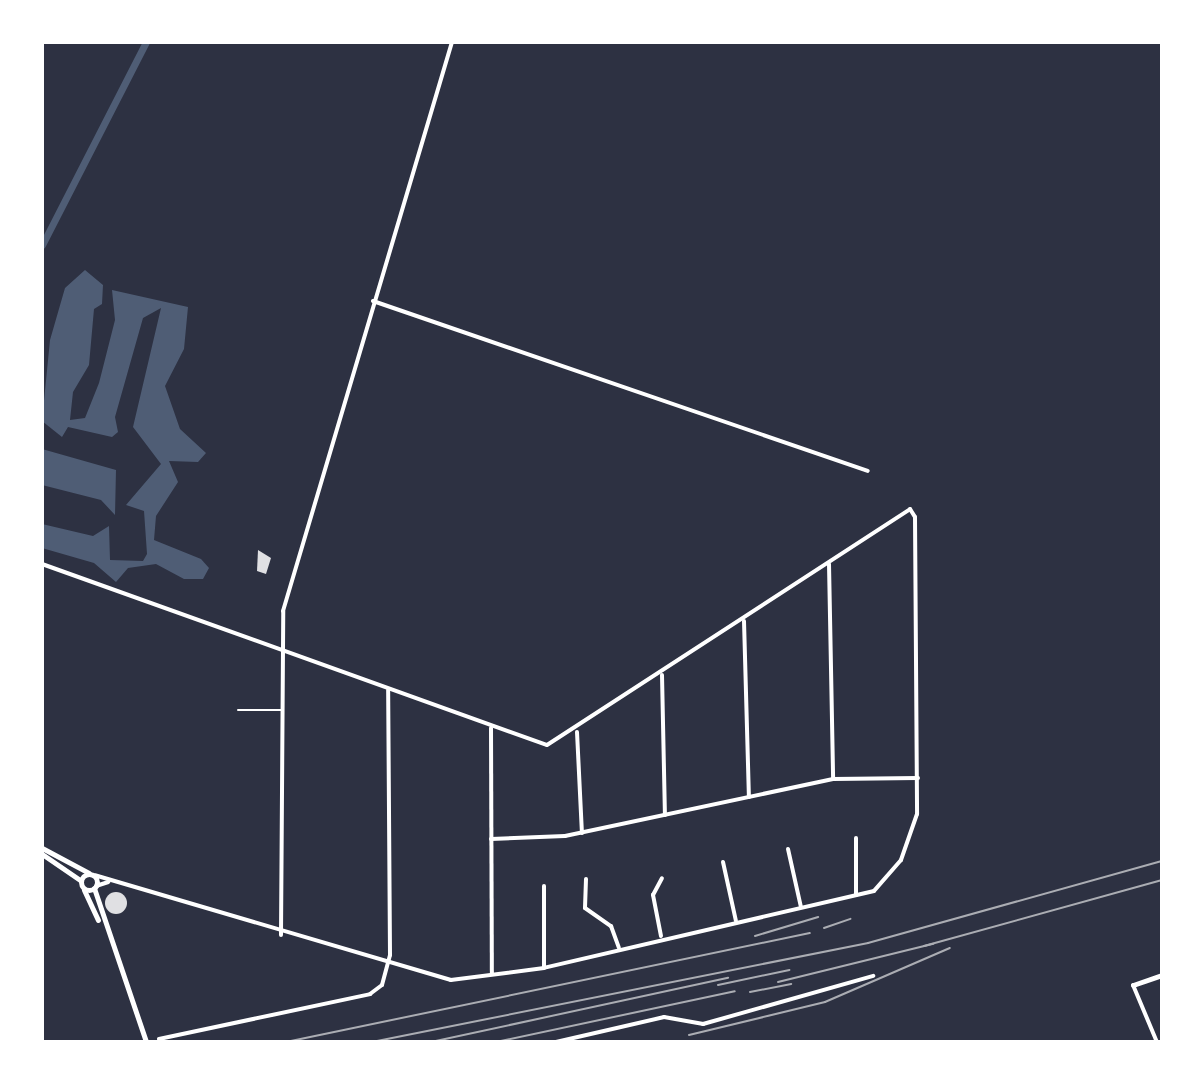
<!DOCTYPE html>
<style>
body{margin:0}
#map{position:relative;width:1204px;height:1084px;overflow:hidden;background:#2d3142;font-family:"Libre Baskerville",serif}
div>[style]{position:absolute}
.water>*{inset:0;background:#4f5d75}
.canal>*{height:7px;margin:-3.5px;padding:0 3.5px;transform-origin:3.5px;border-radius:3.5px;background:#4f5d75}
.building>*{inset:0;background:#e0e0e3}
.round{border-radius:50%}
.service>*{height:2px;margin:-1px;padding:0 1px;transform-origin:1px;border-radius:1px;background:#fff}
.minor>*{height:4px;margin:-2px;padding:0 2px;transform-origin:2px;border-radius:2px;background:#fff}
.tertiary>*{height:5px;margin:-2.5px;padding:0 2.5px;transform-origin:2.5px;border-radius:2.5px;background:#fff}
.tertiary>.ring{margin:-2.5px;padding:0;box-sizing:content-box;background:none;border:5px solid #fff;border-radius:50%}
.rail>*{height:2px;margin:-1px;padding:0 1px;transform-origin:1px;border-radius:1px;background:#abadb3}
span{translate:-50% -50%;white-space:nowrap;text-align:center;line-height:1.15;-webkit-text-stroke:8px #fff;paint-order:stroke}
.frame{position:absolute;inset:0;border:44px solid #fff;pointer-events:none}
</style>
<div id="map">
<div class="water">
<div style="clip-path:polygon(85px 270px,103px 285px,102px 304px,94px 309px,89px 365px,73px 392px,70px 420px,85px 418px,99px 383px,115px 320px,112px 290px,188px 307px,184px 349px,165px 386px,180px 429px,206px 453px,198px 462px,169px 461px,178px 482px,156px 516px,154px 540px,201px 559px,209px 568px,203px 579px,184px 579px,156px 564px,128px 568px,116px 582px,94px 563px,42px 548px,42px 524px,93px 536px,109px 526px,110px 560px,143px 561px,147px 554px,144px 511px,126px 505px,161px 464px,133px 427px,161px 308px,143px 318px,115px 417px,118px 432px,112px 437px,68px 427px,62px 437px,42px 421px,50px 340px,65px 288px)"></div>
<div style="clip-path:polygon(42px 449px,116px 470px,115px 515px,101px 500px,42px 485px)"></div>
</div>
<div class="canal">
<div style="left:42px;top:245px;width:228px;rotate:-62.9deg"></div>
</div>
<div class="building">
<div style="clip-path:polygon(258px 550px,271px 558px,266px 574px,257px 571px)"></div>
<div class="round" style="left:105px;top:892px;width:22px;height:22px"></div>
</div>
<div class="service">
<div style="left:238px;top:710px;width:43px"></div>
</div>
<div class="minor">
<div style="left:373px;top:301px;width:523px;rotate:18.95deg"></div>
<div style="left:42px;top:564px;width:536px;rotate:19.72deg"></div>
<div style="left:547px;top:745px;width:433px;rotate:-33deg"></div>
<div style="left:910px;top:509px;width:9px;rotate:58deg"></div>
<div style="left:915px;top:517px;width:297px;rotate:89.6deg"></div>
<div style="left:917px;top:814px;width:49px;rotate:109.2deg"></div>
<div style="left:901px;top:860px;width:41px;rotate:131.1deg"></div>
<div style="left:874px;top:891px;width:339px;rotate:166.9deg"></div>
<div style="left:544px;top:968px;width:94px;rotate:172.6deg"></div>
<div style="left:451px;top:980px;width:371px;rotate:-163.6deg"></div>
<div style="left:829px;top:564px;width:215px;rotate:88.9deg"></div>
<div style="left:744px;top:621px;width:176px;rotate:88.4deg"></div>
<div style="left:662px;top:675px;width:140px;rotate:88.8deg"></div>
<div style="left:491px;top:728px;width:245px;rotate:89.8deg"></div>
<div style="left:577px;top:732px;width:101px;rotate:87.2deg"></div>
<div style="left:856px;top:838px;width:57px;rotate:90deg"></div>
<div style="left:491px;top:839px;width:74px;rotate:-2.3deg"></div>
<div style="left:565px;top:836px;width:274px;rotate:-12deg"></div>
<div style="left:833px;top:779px;width:85px;rotate:-0.7deg"></div>
<div style="left:788px;top:849px;width:59px;rotate:77.4deg"></div>
<div style="left:723px;top:862px;width:60px;rotate:77.6deg"></div>
<div style="left:586px;top:879px;width:29px;rotate:92deg"></div>
<div style="left:585px;top:908px;width:32px;rotate:35deg"></div>
<div style="left:611px;top:926px;width:23px;rotate:70deg"></div>
<div style="left:96px;top:886px;width:13px;rotate:-18deg"></div>
<div style="left:281px;top:935px;width:324px;rotate:-89.6deg"></div>
<div style="left:283px;top:611px;width:594px;rotate:-73.46deg"></div>
<div style="left:661px;top:936px;width:42px;rotate:-101deg"></div>
<div style="left:653px;top:895px;width:19px;rotate:-62deg"></div>
<div style="left:544px;top:967px;width:81px;rotate:-90deg"></div>
<div style="left:1133px;top:985px;width:62px;rotate:67.2deg"></div>
<div style="left:159px;top:1039px;width:216px;rotate:-12deg"></div>
<div style="left:370px;top:994px;width:15px;rotate:-37deg"></div>
<div style="left:382px;top:985px;width:31px;rotate:-75deg"></div>
<div style="left:390px;top:955px;width:265px;rotate:-90.4deg"></div>
<div style="left:556px;top:1042px;width:111px;rotate:-13deg"></div>
<div style="left:664px;top:1017px;width:40px;rotate:10deg"></div>
<div style="left:703px;top:1024px;width:177px;rotate:-15.8deg"></div>
</div>
<div class="tertiary">
<div style="left:42px;top:848px;width:53px;rotate:28deg"></div>
<div style="left:42px;top:854px;width:46px;rotate:34.4deg"></div>
<div class="ring" style="left:81px;top:874px;width:11px;height:11px"></div>
<div style="left:94px;top:888px;width:163px;rotate:71.3deg"></div>
<div style="left:84px;top:890px;width:33px;rotate:65deg"></div>
<div style="left:1133px;top:985px;width:31px;rotate:-19deg"></div>
</div>
<div class="rail">
<div style="left:824px;top:928px;width:28px;rotate:-19deg"></div>
<div style="left:755px;top:936px;width:66px;rotate:-16.8deg"></div>
<div style="left:924px;top:946px;width:247px;rotate:-15.5deg"></div>
<div style="left:778px;top:982px;width:160px;rotate:-13.8deg"></div>
<div style="left:718px;top:985px;width:73px;rotate:-11.9deg"></div>
<div style="left:750px;top:992px;width:42px;rotate:-11deg"></div>
<div style="left:689px;top:1035px;width:140px;rotate:-13.6deg"></div>
<div style="left:825px;top:1002px;width:136px;rotate:-23.4deg"></div>
<div style="left:286px;top:1042px;width:535px;rotate:-11.75deg"></div>
<div style="left:372px;top:1042px;width:506px;rotate:-11.29deg"></div>
<div style="left:868px;top:943px;width:305px;rotate:-15.6deg"></div>
<div style="left:431px;top:1042px;width:304px;rotate:-12.2deg"></div>
<div style="left:496px;top:1042px;width:244px;rotate:-12deg"></div>
</div>
<div class="frame"></div>
</div>
